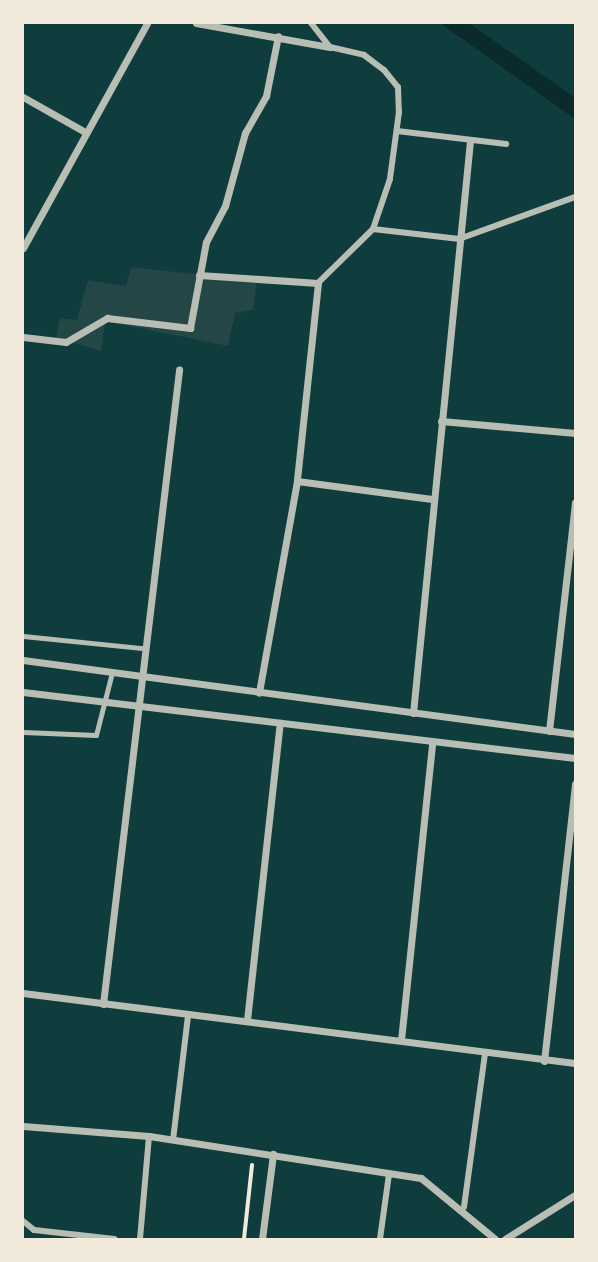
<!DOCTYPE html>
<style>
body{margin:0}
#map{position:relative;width:598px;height:1262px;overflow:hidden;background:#0f3d3e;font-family:"Noto Sans",sans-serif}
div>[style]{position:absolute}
.green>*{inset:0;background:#244646}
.water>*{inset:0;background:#0a2a2b}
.path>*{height:3.5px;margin:-1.75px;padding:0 1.75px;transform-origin:1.75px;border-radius:1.75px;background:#f1e9da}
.service>*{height:5px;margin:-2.5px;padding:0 2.5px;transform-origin:2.5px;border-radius:2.5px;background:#b8beb3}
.pedestrian>*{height:6px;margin:-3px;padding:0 3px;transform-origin:3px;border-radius:3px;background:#b8beb3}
.minor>*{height:7px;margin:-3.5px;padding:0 3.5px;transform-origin:3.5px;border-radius:3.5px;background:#b8beb3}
span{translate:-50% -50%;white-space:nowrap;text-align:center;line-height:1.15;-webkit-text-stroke:7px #f1e9da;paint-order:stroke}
.frame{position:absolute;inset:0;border:24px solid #f1e9da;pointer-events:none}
</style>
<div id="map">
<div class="green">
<div style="clip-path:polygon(131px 267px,257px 281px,253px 310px,235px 313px,228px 346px,105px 321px,101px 351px,56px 338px,60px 318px,77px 320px,88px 280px,126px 286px)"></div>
</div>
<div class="water">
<div style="clip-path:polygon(440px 23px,469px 23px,575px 98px,575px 119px)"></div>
</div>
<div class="path">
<div style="left:244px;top:1239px;width:74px;rotate:-83.8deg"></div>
</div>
<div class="service">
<div style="left:23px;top:636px;width:120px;rotate:5.8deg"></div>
<div style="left:23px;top:732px;width:73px;rotate:2.4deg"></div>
<div style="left:96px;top:735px;width:65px;rotate:-75.7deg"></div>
</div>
<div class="pedestrian">
<div style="left:311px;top:23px;width:31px;rotate:52deg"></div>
<div style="left:330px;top:47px;width:35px;rotate:13deg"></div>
<div style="left:364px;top:55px;width:25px;rotate:37deg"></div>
<div style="left:384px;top:70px;width:22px;rotate:51deg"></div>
<div style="left:398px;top:87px;width:25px;rotate:88deg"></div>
<div style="left:399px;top:112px;width:68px;rotate:97.7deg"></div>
<div style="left:390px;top:179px;width:53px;rotate:108.8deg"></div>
<div style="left:373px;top:229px;width:77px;rotate:135.5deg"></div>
<div style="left:397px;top:131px;width:110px;rotate:6.8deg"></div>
<div style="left:373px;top:229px;width:87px;rotate:6.6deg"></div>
<div style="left:459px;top:239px;width:123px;rotate:-19.9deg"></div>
<div style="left:173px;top:1140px;width:125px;rotate:-83.1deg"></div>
<div style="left:464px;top:1207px;width:155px;rotate:-82.2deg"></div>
<div style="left:23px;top:1221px;width:14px;rotate:39deg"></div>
<div style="left:34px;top:1230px;width:81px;rotate:6.4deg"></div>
<div style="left:140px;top:1239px;width:103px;rotate:-85deg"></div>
<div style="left:380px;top:1239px;width:66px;rotate:-82.1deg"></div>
</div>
<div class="minor">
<div style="left:196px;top:23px;width:136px;rotate:10.2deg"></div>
<div style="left:23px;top:97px;width:73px;rotate:29.4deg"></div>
<div style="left:23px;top:248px;width:257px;rotate:-61.1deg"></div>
<div style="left:199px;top:275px;width:119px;rotate:3.8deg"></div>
<div style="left:318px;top:283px;width:199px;rotate:96.1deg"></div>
<div style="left:297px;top:481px;width:215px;rotate:100.2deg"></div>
<div style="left:23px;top:337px;width:43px;rotate:6.6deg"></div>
<div style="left:66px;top:342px;width:48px;rotate:-30.3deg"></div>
<div style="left:107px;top:318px;width:84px;rotate:6.9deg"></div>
<div style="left:190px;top:328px;width:87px;rotate:-79.5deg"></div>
<div style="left:206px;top:242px;width:41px;rotate:-62.2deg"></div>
<div style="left:225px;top:206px;width:76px;rotate:-74.7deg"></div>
<div style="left:245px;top:133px;width:43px;rotate:-60.4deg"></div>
<div style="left:266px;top:96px;width:61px;rotate:-78.7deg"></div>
<div style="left:441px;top:421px;width:135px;rotate:5.1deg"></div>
<div style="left:297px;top:481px;width:136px;rotate:7.6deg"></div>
<div style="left:23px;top:660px;width:557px;rotate:7.64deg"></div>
<div style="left:23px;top:692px;width:556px;rotate:6.82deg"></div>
<div style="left:413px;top:713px;width:575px;rotate:-84.31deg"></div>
<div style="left:549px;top:731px;width:230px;rotate:-83.5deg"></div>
<div style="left:23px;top:993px;width:556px;rotate:7.23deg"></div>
<div style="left:103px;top:1004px;width:639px;rotate:-83.16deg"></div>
<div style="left:247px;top:1020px;width:299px;rotate:-83.7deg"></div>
<div style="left:401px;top:1040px;width:298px;rotate:-84deg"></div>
<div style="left:544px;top:1061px;width:279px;rotate:-83.6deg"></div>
<div style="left:23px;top:1126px;width:126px;rotate:4.5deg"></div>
<div style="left:149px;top:1136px;width:275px;rotate:8.8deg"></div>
<div style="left:421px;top:1178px;width:96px;rotate:39.5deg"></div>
<div style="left:262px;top:1239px;width:86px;rotate:-82.6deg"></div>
<div style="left:505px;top:1239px;width:83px;rotate:-32.2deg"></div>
</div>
<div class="frame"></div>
</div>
